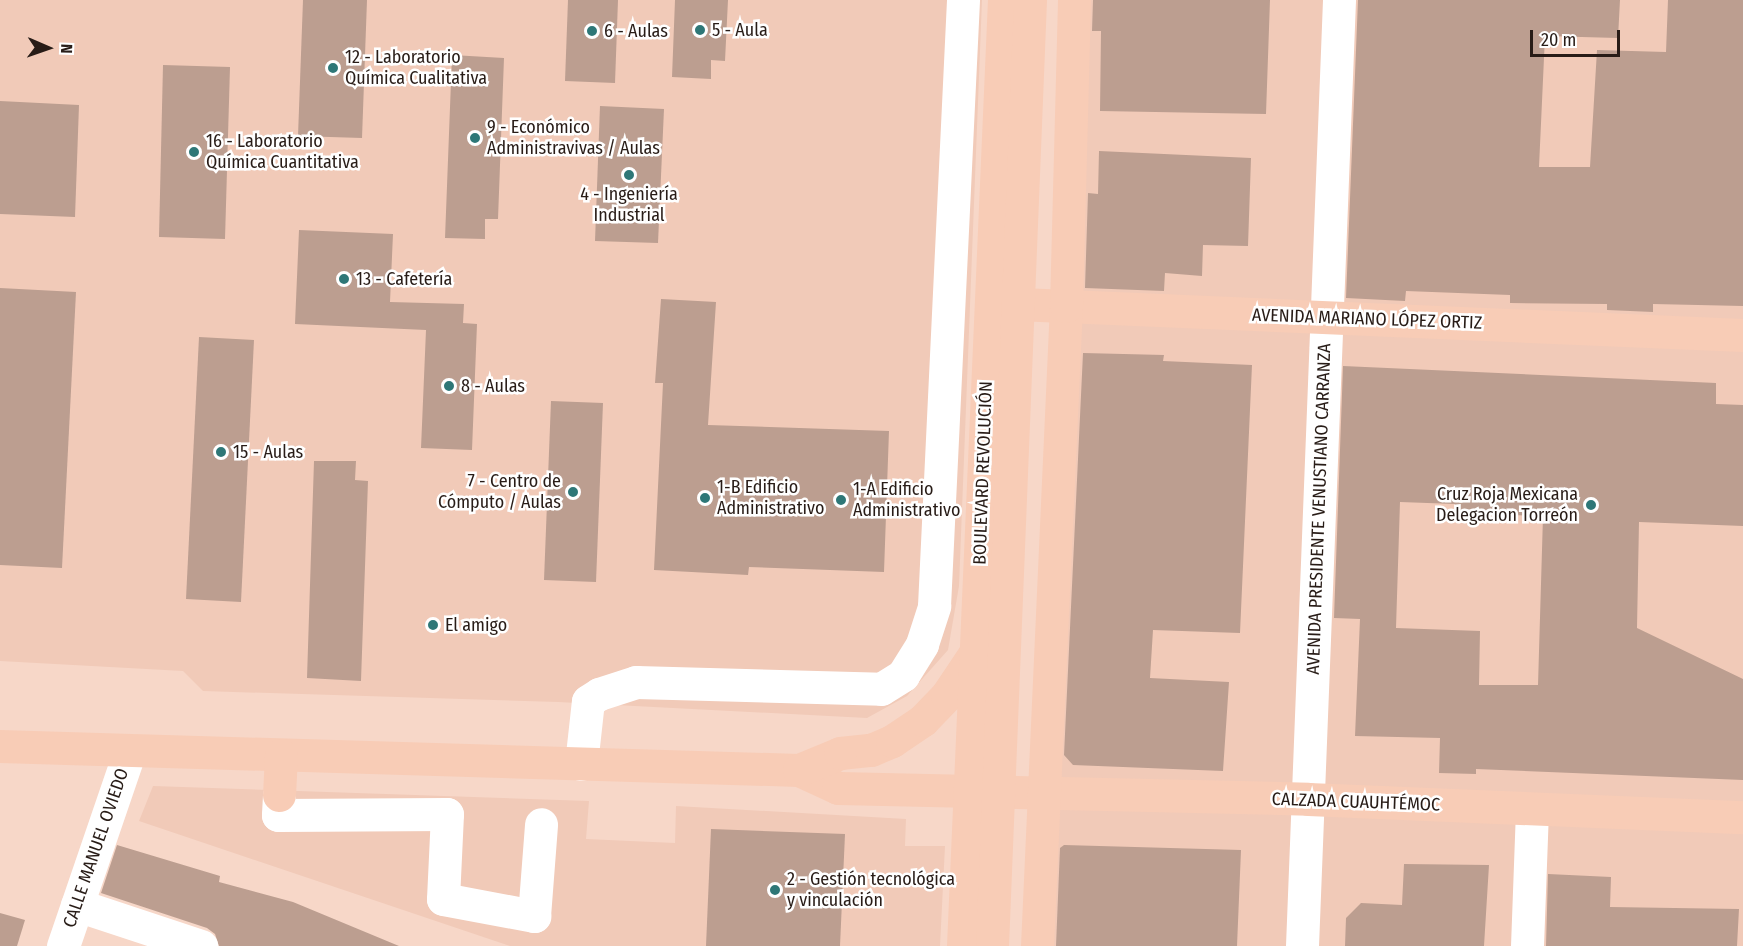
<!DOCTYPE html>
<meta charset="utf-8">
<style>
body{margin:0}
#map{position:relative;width:1743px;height:946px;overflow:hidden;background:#f7d7c8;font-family:"Fira Sans Condensed",sans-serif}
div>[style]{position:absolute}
.built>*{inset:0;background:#f1cab8}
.building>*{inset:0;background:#bc9e90}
.minor>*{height:33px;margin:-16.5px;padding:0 16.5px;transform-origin:16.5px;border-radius:16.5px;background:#fff}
.major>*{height:33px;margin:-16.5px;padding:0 16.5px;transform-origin:16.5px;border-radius:16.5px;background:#f8ccb6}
.dots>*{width:16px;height:16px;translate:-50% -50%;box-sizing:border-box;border:3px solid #fff;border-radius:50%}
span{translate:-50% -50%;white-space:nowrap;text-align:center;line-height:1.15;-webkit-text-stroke:5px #fff;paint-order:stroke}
.poi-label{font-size:18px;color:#281c17}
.left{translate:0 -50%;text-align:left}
.right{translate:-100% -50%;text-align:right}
.street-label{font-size:18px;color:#281c17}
.north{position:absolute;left:18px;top:18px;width:60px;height:60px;-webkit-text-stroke:4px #fff;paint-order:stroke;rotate:92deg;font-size:16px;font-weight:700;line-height:24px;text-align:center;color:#281c17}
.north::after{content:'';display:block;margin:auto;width:21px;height:27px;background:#281c17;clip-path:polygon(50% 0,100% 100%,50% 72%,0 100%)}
.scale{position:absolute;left:1530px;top:30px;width:90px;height:27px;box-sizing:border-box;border:3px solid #281c17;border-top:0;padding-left:8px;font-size:18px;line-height:21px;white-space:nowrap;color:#281c17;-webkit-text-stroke:4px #fff;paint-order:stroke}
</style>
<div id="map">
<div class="built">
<div style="clip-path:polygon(0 0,982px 0,959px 586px,948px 650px,907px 696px,867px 718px,558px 702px,203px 691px,183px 671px,0 661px)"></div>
<div style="clip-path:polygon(1063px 0,1743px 0,1743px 946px,1029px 946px)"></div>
<div style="clip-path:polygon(153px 786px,589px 801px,586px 839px,675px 843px,676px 806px,906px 819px,905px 846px,945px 846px,940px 946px,510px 946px,139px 821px)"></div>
</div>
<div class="building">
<div style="clip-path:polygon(303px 0,367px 0,362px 138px,298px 136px)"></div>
<div style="clip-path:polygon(568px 0,618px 0,615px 83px,565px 81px)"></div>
<div style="clip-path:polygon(675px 0,728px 0,725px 61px,711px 60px,711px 79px,672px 77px)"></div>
<div style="clip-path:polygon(1093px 0,1270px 0,1266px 114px,1100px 111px,1101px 31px,1092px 31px)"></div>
<div style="clip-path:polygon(1358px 0,1620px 0,1618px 38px,1545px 36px,1539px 167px,1590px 167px,1597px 50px,1666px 52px,1668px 0,1743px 0,1743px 306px,1653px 304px,1653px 312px,1607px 310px,1607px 304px,1510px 303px,1510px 295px,1406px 291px,1405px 301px,1346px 298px)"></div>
<div style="clip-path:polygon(452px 55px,504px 58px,498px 219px,485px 219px,485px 239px,445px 238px)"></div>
<div style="clip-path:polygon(163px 65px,230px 67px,225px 239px,159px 237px)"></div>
<div style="clip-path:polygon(0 101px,79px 105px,75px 217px,0 214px)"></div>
<div style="clip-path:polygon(600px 106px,664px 109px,658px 243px,595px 241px)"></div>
<div style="clip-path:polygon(1099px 151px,1251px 158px,1248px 246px,1203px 245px,1202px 276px,1165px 273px,1164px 291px,1085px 288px,1088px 193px,1098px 194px)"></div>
<div style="clip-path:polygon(299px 230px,393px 234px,390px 302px,464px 304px,463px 323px,477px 324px,472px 450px,421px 448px,426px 330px,295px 324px)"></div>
<div style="clip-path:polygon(0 288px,76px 292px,62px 568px,0 565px)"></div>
<div style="clip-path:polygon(661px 299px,716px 302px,708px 425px,889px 431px,884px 572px,749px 567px,748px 575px,654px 570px,663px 383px,655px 383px)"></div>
<div style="clip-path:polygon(199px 337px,254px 340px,241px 602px,186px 599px)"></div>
<div style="clip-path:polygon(1083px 353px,1164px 355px,1163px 361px,1252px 365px,1240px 633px,1153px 630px,1150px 678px,1229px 682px,1223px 771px,1073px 765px,1064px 755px)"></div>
<div style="clip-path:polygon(evenodd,1343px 366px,1716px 383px,1716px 404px,1743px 405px,1743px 526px,1639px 522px,1637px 628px,1743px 679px,1743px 780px,1476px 769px,1476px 774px,1439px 773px,1440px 738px,1355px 736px,1360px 619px,1334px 618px,1343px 366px,1400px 502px,1455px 504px,1455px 513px,1543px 516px,1538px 685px,1479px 685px,1480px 631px,1396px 628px,1400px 502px)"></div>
<div style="clip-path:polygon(551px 401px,603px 403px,596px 582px,544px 580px)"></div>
<div style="clip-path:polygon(314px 461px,356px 461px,355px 480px,368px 481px,361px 681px,307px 678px)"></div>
<div style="clip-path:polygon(711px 829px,845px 834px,840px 946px,706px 946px)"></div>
<div style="clip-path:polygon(117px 845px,220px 876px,219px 882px,293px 902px,399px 946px,219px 946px,215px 934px,207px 928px,101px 893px)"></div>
<div style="clip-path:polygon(1064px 845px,1241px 850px,1237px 946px,1056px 946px,1060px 848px)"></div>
<div style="clip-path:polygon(1404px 864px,1489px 865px,1484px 946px,1345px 946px,1346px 918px,1361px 903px,1402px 905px)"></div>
<div style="clip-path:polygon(1548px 874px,1611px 877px,1610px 907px,1739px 909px,1737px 946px,1546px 946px)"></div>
<div style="clip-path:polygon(0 913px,25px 920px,17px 946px,0 946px)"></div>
</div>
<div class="minor">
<div style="left:581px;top:764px;width:63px;rotate:-83.7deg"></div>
<div style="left:588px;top:701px;width:13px;rotate:-32deg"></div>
<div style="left:599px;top:694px;width:39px;rotate:-18deg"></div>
<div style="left:636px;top:682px;width:245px;rotate:1.6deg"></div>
<div style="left:881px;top:689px;width:26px;rotate:-32deg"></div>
<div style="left:903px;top:675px;width:36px;rotate:-58deg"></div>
<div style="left:922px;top:644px;width:40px;rotate:-72deg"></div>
<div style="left:934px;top:606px;width:607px;rotate:-87.26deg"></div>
<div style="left:279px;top:795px;width:20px;rotate:93deg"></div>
<div style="left:278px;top:815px;width:169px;rotate:-0.3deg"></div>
<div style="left:447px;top:814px;width:85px;rotate:92.7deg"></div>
<div style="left:443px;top:899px;width:93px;rotate:10.6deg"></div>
<div style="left:534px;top:916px;width:92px;rotate:-85.6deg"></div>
<div style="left:77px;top:905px;width:131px;rotate:18.3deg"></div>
<div style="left:63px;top:946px;width:207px;rotate:-71.1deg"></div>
<div style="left:1302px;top:946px;width:947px;rotate:-87.76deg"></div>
<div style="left:1527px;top:946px;width:137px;rotate:-87.9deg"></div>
</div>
<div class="major">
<div style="left:995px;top:303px;width:749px;rotate:2.45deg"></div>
<div style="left:0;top:746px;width:799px;rotate:1.72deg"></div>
<div style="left:799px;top:770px;width:43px;rotate:24.8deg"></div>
<div style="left:838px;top:788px;width:470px;rotate:1.3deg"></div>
<div style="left:1308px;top:799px;width:435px;rotate:2.4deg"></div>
<div style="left:799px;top:770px;width:44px;rotate:-22.5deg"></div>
<div style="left:840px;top:753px;width:31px;rotate:-6deg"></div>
<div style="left:871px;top:750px;width:23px;rotate:-23deg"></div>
<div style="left:892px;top:741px;width:37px;rotate:-34deg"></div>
<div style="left:923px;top:720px;width:35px;rotate:-46deg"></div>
<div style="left:947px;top:695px;width:50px;rotate:-56.3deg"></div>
<div style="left:279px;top:795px;width:40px;rotate:-87.1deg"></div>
<div style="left:963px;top:946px;width:947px;rotate:-87.52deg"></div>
<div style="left:992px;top:946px;width:947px;rotate:-87.7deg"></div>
<div style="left:1037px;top:946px;width:641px;rotate:-87.41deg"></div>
<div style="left:1066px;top:306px;width:306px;rotate:-88.5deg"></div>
</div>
<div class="dots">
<div style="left:700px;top:30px;background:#2e7777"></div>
<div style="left:592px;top:31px;background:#2e7777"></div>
<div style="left:333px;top:68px;background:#2e7777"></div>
<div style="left:475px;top:138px;background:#2e7777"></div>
<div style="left:194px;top:152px;background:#2e7777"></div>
<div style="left:629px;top:175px;background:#2e7777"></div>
<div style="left:344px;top:279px;background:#2e7777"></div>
<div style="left:449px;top:386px;background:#2e7777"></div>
<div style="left:221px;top:452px;background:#2e7777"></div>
<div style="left:573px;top:492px;background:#2e7777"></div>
<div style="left:705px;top:498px;background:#2e7777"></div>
<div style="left:841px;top:500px;background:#2e7777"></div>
<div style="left:1591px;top:505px;background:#2e7777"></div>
<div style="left:433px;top:625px;background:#2e7777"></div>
<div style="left:775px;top:890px;background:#2e7777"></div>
</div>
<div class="poi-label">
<span class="left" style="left:712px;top:30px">5 - Aula</span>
<span class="left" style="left:604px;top:31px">6 - Aulas</span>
<span class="left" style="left:345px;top:68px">12 - Laboratorio<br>Química Cualitativa</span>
<span class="left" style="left:487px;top:138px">9 - Económico<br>Administravivas / Aulas</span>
<span class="left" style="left:206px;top:152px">16 - Laboratorio<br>Química Cuantitativa</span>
<span style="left:629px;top:205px">4 - Ingeniería<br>Industrial</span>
<span class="left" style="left:356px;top:279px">13 - Cafetería</span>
<span class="left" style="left:461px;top:386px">8 - Aulas</span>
<span class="left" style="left:233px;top:452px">15 - Aulas</span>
<span class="right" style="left:561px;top:492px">7 - Centro de<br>Cómputo / Aulas</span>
<span class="left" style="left:717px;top:498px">1-B Edificio<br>Administrativo</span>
<span class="left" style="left:853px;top:500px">1-A Edificio<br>Administrativo</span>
<span class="right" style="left:1578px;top:505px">Cruz Roja Mexicana<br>Delegacion Torreón</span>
<span class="left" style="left:445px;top:625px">El amigo</span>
<span class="left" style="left:787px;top:890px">2 - Gestión tecnológica<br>y vinculación</span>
</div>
<div class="street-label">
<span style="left:1367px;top:319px;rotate:2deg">AVENIDA MARIANO LÓPEZ ORTIZ</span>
<span style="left:983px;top:473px;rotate:-88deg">BOULEVARD REVOLUCIÓN</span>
<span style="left:1319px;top:509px;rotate:-88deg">AVENIDA PRESIDENTE VENUSTIANO CARRANZA</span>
<span style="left:1356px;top:802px;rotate:2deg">CALZADA CUAUHTÉMOC</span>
<span style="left:96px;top:848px;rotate:-71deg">CALLE MANUEL OVIEDO</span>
</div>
<div class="north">N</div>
<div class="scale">20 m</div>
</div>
